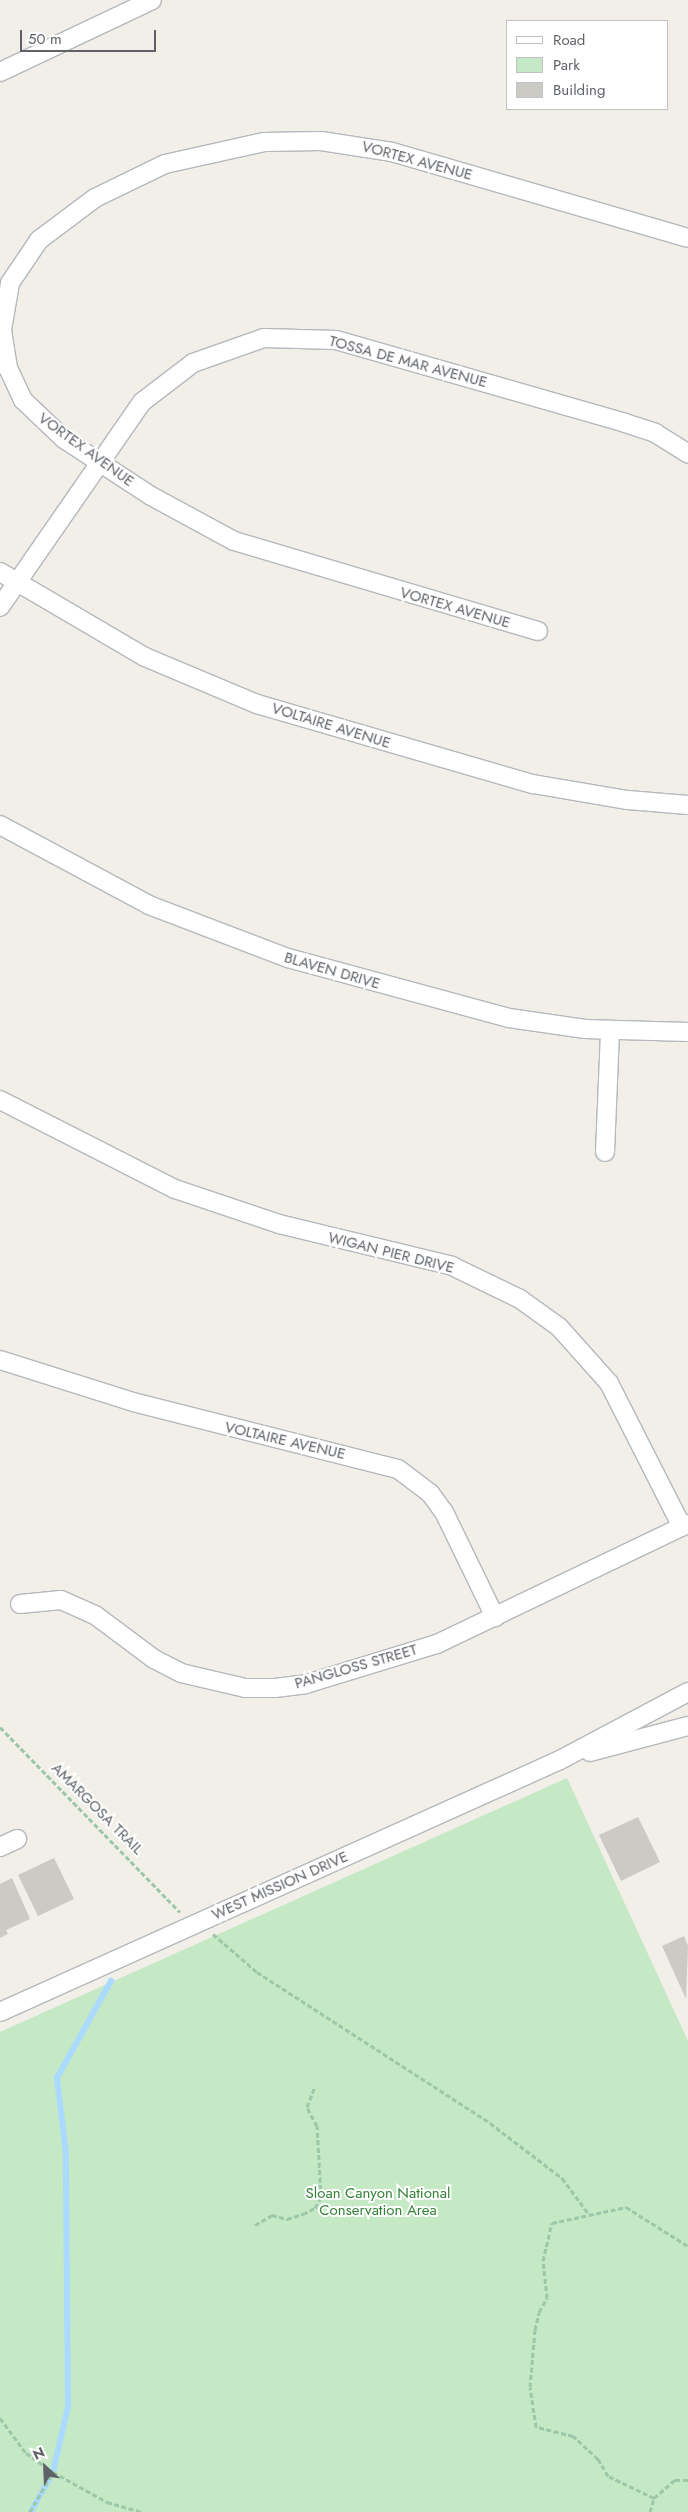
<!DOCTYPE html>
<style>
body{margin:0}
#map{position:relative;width:688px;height:2512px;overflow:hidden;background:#f1efe8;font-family:Jost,sans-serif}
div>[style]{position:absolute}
.green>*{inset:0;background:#c5e8c5}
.stream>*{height:5.5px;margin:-2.75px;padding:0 2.75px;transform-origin:2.75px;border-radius:2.75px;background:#aadaff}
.building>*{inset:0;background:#cccac5}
.path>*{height:3px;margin-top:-1.5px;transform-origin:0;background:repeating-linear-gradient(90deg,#9cc7a9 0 5px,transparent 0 7.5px)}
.roads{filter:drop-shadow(1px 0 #b5b8bc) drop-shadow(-1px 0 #b5b8bc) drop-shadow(0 1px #b5b8bc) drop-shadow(0 -1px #b5b8bc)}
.minor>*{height:18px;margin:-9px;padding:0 9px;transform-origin:9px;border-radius:9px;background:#fff}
span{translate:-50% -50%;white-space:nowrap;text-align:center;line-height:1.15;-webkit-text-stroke:4px #fff;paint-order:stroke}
.street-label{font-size:15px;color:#5f6368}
.park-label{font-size:15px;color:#348238}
.legend{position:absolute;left:506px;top:20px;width:162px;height:90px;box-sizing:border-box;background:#fff;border:1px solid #bfc1c3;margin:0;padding:6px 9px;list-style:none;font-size:15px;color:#5f6368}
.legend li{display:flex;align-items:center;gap:10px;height:25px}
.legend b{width:25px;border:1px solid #bfc1c3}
.north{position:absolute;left:20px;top:2442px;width:50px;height:50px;-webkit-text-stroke:4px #fff;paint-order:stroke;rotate:335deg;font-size:14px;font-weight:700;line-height:20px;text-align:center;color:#5f6368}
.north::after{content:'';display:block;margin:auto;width:18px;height:22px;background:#5f6368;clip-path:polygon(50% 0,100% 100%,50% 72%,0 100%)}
.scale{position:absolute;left:20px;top:30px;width:136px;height:22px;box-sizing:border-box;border:2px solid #5f6368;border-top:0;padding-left:6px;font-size:15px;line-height:18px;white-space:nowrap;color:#5f6368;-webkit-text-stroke:4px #fff;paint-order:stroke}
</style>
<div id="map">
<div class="green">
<div style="clip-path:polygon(567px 1778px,688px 2041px,688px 2512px,0 2512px,0 2032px)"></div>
</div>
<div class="stream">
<div style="left:31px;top:2512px;width:46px;rotate:-61.2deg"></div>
<div style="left:53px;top:2472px;width:67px;rotate:-77deg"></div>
<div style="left:68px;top:2407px;width:253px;rotate:-90.5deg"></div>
<div style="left:66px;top:2154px;width:77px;rotate:-96.8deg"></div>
<div style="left:57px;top:2078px;width:111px;rotate:-60.9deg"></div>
</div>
<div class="building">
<div style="clip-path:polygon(638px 1817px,660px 1862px,621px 1881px,599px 1835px)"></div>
<div style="clip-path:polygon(54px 1858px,74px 1899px,38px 1916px,18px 1875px)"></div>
<div style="clip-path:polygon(12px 1878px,30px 1919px,6px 1930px,8px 1934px,0 1938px,0 1884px)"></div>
<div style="clip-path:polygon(684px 1936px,688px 1946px,686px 1999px,662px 1946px)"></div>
</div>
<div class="path">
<div style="left:0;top:1727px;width:258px;rotate:45.8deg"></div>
<div style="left:213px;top:1934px;width:58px;rotate:40.8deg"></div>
<div style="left:257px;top:1972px;width:278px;rotate:32.9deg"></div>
<div style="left:490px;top:2123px;width:91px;rotate:37.4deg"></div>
<div style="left:562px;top:2178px;width:44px;rotate:53.4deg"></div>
<div style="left:255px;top:2225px;width:20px;rotate:-30deg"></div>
<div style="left:272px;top:2215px;width:16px;rotate:15deg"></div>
<div style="left:287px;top:2219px;width:17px;rotate:-17deg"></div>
<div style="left:303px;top:2214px;width:13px;rotate:-27deg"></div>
<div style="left:315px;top:2208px;width:13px;rotate:-61deg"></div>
<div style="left:321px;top:2197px;width:71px;rotate:-93.2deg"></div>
<div style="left:317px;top:2126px;width:21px;rotate:-118deg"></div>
<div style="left:307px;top:2107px;width:22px;rotate:-69deg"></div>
<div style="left:0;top:2418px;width:44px;rotate:53.4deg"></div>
<div style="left:26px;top:2453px;width:33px;rotate:35deg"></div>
<div style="left:654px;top:2498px;width:51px;rotate:-154.4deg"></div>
<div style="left:608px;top:2476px;width:20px;rotate:-120deg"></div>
<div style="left:598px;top:2459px;width:34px;rotate:-137deg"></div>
<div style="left:573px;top:2436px;width:38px;rotate:-166deg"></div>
<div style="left:536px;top:2427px;width:40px;rotate:-98.5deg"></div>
<div style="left:530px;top:2387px;width:57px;rotate:-85deg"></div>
<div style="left:535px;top:2330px;width:18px;rotate:-77deg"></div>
<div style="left:539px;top:2312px;width:16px;rotate:-60deg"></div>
<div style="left:547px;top:2298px;width:37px;rotate:-96deg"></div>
<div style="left:543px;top:2261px;width:39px;rotate:-77deg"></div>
<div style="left:552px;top:2223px;width:76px;rotate:-12.2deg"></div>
<div style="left:626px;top:2207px;width:73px;rotate:32.2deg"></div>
<div style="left:30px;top:2512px;width:46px;rotate:-60.1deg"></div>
<div style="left:53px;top:2472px;width:62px;rotate:29.1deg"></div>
<div style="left:107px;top:2502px;width:35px;rotate:16deg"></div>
<div style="left:650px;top:2512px;width:15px;rotate:-74deg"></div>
<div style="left:654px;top:2498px;width:28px;rotate:-41deg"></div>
<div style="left:675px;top:2480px;width:13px"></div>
</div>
<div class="roads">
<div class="minor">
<div style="left:0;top:72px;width:168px;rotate:-25.3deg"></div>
<div style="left:0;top:572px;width:168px;rotate:30.4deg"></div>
<div style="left:145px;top:657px;width:121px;rotate:22.8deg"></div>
<div style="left:257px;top:704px;width:287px;rotate:16.2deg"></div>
<div style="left:533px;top:784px;width:96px;rotate:9.6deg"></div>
<div style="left:628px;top:800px;width:60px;rotate:4.8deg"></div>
<div style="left:0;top:607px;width:249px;rotate:-55.3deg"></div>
<div style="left:142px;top:402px;width:64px;rotate:-37.4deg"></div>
<div style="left:193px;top:363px;width:75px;rotate:-19.4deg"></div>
<div style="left:264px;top:338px;width:72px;rotate:1.6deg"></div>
<div style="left:336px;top:340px;width:301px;rotate:16deg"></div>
<div style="left:625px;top:423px;width:32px;rotate:18deg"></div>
<div style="left:655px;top:433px;width:39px;rotate:32deg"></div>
<div style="left:538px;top:631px;width:317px;rotate:-163.5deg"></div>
<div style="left:234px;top:541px;width:94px;rotate:-151.5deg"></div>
<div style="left:151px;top:496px;width:104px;rotate:-146.8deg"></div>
<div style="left:64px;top:439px;width:57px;rotate:-136.4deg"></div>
<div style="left:23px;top:400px;width:35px;rotate:-115deg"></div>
<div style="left:8px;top:368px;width:38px;rotate:-99deg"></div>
<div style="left:2px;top:330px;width:48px;rotate:-80.3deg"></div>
<div style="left:10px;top:283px;width:52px;rotate:-56deg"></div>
<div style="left:39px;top:240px;width:70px;rotate:-36.9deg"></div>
<div style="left:95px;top:198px;width:78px;rotate:-25.9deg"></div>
<div style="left:165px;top:164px;width:101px;rotate:-12.5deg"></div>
<div style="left:264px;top:142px;width:57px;rotate:-1deg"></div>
<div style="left:321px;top:141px;width:72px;rotate:8.8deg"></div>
<div style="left:392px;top:152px;width:308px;rotate:16.2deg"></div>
<div style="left:0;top:825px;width:169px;rotate:28.2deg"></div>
<div style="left:149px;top:905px;width:149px;rotate:20.9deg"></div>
<div style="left:288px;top:958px;width:229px;rotate:15.2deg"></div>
<div style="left:509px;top:1018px;width:77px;rotate:8.2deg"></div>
<div style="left:585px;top:1029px;width:103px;rotate:1.7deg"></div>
<div style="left:0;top:1100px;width:196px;rotate:27deg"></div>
<div style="left:175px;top:1189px;width:110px;rotate:18.6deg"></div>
<div style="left:279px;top:1224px;width:178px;rotate:13.6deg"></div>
<div style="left:452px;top:1266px;width:76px;rotate:25.9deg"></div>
<div style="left:520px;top:1299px;width:48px;rotate:35.7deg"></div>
<div style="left:559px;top:1327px;width:75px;rotate:48.2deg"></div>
<div style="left:609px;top:1383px;width:161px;rotate:63.1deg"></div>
<div style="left:605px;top:1152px;width:121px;rotate:-87.6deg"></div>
<div style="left:0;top:1360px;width:139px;rotate:17.5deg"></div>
<div style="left:133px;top:1402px;width:273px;rotate:14.2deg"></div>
<div style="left:398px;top:1469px;width:40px;rotate:37deg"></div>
<div style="left:430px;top:1493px;width:24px;rotate:54deg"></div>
<div style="left:444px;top:1512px;width:117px;rotate:64.1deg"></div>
<div style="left:20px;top:1604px;width:41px;rotate:-5.6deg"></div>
<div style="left:61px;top:1600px;width:37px;rotate:24deg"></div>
<div style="left:95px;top:1615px;width:74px;rotate:36.7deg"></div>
<div style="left:154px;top:1659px;width:30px;rotate:27deg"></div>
<div style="left:181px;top:1673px;width:66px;rotate:13.2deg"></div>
<div style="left:245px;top:1688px;width:30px"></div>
<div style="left:275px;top:1688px;width:31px;rotate:-7deg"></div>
<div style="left:306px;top:1684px;width:137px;rotate:-17deg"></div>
<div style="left:437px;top:1644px;width:278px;rotate:-25.6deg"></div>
<div style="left:590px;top:1752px;width:101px;rotate:-14.9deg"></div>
<div style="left:0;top:1847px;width:19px;rotate:-25deg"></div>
<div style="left:0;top:2012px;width:614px;rotate:-24.23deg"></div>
<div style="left:560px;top:1760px;width:145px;rotate:-28deg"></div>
</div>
</div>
<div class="street-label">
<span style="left:417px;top:161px;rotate:15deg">VORTEX AVENUE</span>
<span style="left:408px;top:362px;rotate:15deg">TOSSA DE MAR AVENUE</span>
<span style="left:86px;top:450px;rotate:36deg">VORTEX AVENUE</span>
<span style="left:455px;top:608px;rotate:16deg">VORTEX AVENUE</span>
<span style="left:331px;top:726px;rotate:17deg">VOLTAIRE AVENUE</span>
<span style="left:332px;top:971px;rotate:16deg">BLAVEN DRIVE</span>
<span style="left:391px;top:1253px;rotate:14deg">WIGAN PIER DRIVE</span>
<span style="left:285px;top:1441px;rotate:13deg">VOLTAIRE AVENUE</span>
<span style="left:356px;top:1667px;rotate:-16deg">PANGLOSS STREET</span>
<span style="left:97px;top:1809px;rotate:45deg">AMARGOSA TRAIL</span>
<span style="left:280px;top:1886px;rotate:-24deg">WEST MISSION DRIVE</span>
</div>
<div class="park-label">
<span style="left:378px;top:2202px">Sloan Canyon National<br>Conservation Area</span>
</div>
<ul class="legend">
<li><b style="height:6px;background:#fff"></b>Road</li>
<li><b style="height:14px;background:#c5e8c5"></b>Park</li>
<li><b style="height:14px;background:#cccac5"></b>Building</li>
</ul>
<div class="north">N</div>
<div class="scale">50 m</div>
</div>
